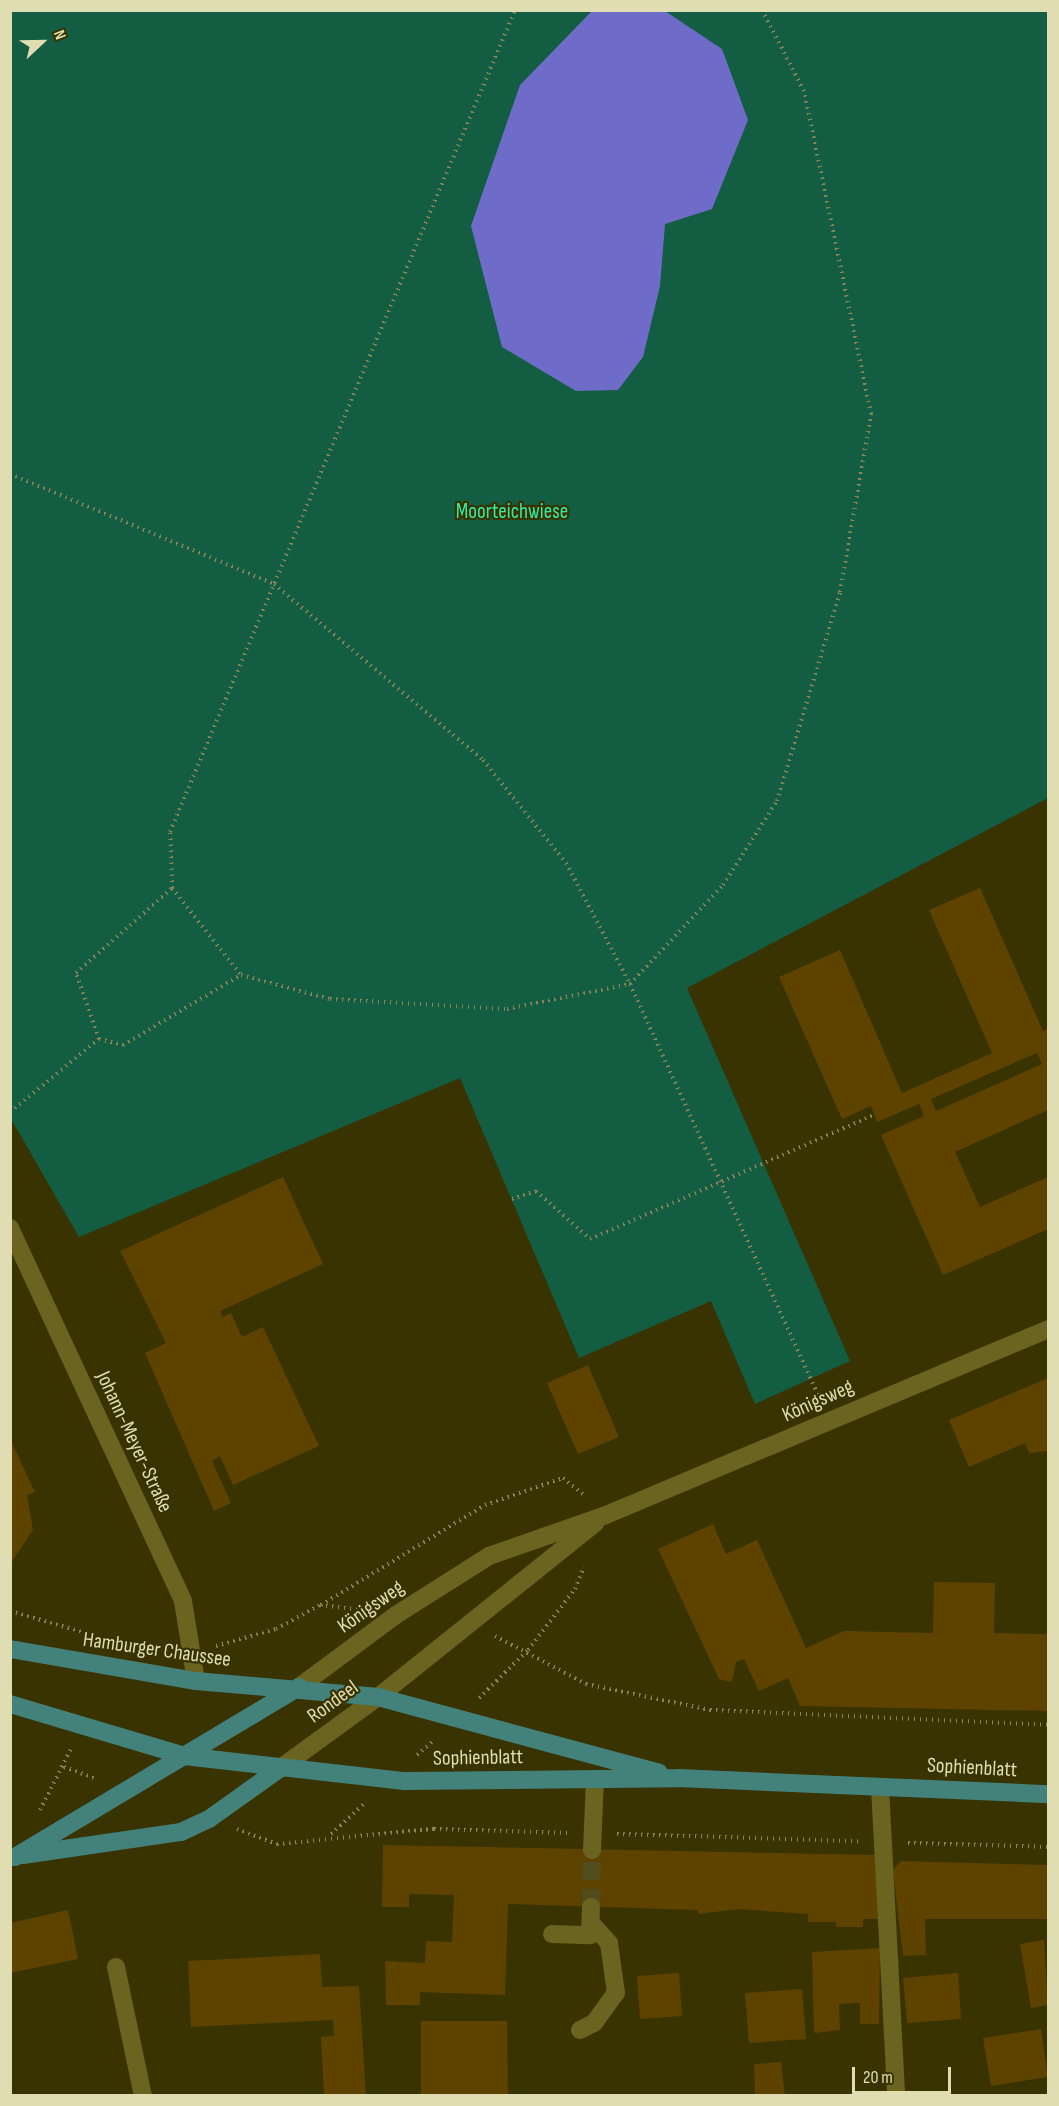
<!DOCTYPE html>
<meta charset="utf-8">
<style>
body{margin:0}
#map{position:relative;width:1059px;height:2106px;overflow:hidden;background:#383301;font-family:"Sofia Sans Condensed",sans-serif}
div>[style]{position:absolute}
.green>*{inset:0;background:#135e42}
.water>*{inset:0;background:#6f6cc9}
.building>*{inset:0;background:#5e4300}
.minor-tunnel>*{height:18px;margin-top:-9px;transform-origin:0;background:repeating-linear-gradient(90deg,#514c1c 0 18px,transparent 0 27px)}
.path>*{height:4px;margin-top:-2px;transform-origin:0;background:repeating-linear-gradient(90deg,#898456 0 1.5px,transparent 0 6px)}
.minor>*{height:18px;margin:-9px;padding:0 9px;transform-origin:9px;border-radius:9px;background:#6b6320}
.major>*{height:18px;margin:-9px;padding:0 9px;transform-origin:9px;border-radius:9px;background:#42827b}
span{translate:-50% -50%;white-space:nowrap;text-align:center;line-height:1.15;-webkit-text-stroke:4.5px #383301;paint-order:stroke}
.park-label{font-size:21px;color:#35ecaa}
.street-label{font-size:21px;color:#e1ddb3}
.frame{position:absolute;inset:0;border:12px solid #e1ddb3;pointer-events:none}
.north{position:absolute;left:12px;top:12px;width:60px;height:60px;-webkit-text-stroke:4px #383301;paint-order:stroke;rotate:68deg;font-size:16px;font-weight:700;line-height:24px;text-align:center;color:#e1ddb3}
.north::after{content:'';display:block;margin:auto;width:21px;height:27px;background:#e1ddb3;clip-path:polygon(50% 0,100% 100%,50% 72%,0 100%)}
.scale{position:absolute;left:852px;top:2067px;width:99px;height:27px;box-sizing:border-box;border:3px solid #e1ddb3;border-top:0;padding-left:8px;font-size:18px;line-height:21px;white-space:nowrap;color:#e1ddb3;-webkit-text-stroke:4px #383301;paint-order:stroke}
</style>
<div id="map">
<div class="green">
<div style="clip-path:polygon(10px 11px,1048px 11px,1048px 798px,687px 988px,850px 1361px,755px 1404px,711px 1301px,579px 1358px,460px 1078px,79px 1237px,11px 1119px)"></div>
</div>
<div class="water">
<div style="clip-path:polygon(592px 11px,665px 11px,722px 49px,748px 120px,712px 209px,665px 224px,660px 286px,643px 357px,618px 390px,576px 391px,502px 347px,471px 226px,520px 85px)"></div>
</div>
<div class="building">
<div style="clip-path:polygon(evenodd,980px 888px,1043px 1031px,1048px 1028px,1048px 1110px,955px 1152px,980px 1207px,1048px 1177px,1048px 1229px,943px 1275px,881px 1135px,924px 1116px,919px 1104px,877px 1122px,871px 1106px,842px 1119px,779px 977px,840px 950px,902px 1093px,992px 1053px,929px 910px,980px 888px,1037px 1053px,1042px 1064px,936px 1111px,931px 1099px,1037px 1053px)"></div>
<div style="clip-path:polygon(283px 1177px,323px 1264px,220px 1311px,223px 1317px,231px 1313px,242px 1337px,263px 1327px,319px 1446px,233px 1485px,220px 1456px,212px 1461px,231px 1503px,214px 1511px,145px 1353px,166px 1343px,120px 1251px)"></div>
<div style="clip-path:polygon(588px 1365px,619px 1437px,578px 1454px,547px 1383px)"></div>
<div style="clip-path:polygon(1048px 1378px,1048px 1451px,1029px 1453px,1025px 1443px,969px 1467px,949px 1420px)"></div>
<div style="clip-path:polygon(10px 1439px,35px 1492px,27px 1495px,33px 1530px,10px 1564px)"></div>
<div style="clip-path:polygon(713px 1524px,726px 1554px,757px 1540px,806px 1648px,844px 1631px,933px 1633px,934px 1582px,995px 1583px,994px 1633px,1048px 1634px,1048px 1711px,800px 1706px,788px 1678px,759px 1691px,744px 1659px,736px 1662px,732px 1682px,719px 1679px,658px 1549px)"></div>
<div style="clip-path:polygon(383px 1845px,877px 1855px,878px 1919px,863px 1919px,863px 1927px,836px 1927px,836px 1922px,808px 1922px,808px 1914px,739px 1909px,698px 1914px,698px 1910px,508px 1904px,505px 1995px,420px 1992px,420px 2005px,386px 2005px,385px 1961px,425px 1963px,426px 1941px,452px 1942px,454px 1895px,409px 1894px,409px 1907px,382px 1907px)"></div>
<div style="clip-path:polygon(901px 1861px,1048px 1865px,1048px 1919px,925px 1919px,926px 1955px,903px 1956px,893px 1870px)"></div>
<div style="clip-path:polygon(68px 1910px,78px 1959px,10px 1973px,10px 1923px)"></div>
<div style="clip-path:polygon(1044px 1940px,1048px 2005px,1031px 2008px,1020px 1944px)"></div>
<div style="clip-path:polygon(880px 1948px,879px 2024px,860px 2024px,860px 2003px,839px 2004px,840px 2030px,814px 2033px,812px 1952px)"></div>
<div style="clip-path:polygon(320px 1954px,322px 1987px,359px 1986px,366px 2096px,324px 2096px,321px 2037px,334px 2036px,333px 2020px,191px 2027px,188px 1961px)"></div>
<div style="clip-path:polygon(679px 1973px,682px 2016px,640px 2019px,637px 1976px)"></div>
<div style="clip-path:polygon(958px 1973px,961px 2019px,907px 2023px,903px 1978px)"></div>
<div style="clip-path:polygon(802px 1989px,806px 2039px,749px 2043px,745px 1993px)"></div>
<div style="clip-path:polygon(421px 2021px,507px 2021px,508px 2096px,421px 2096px)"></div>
<div style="clip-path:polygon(1041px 2029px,1048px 2077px,991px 2086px,983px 2038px)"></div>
<div style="clip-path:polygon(781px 2062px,785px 2096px,755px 2096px,754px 2064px)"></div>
</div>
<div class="minor-tunnel">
<div style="left:591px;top:1907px;width:57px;rotate:-89deg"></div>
</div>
<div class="path">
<div style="left:10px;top:474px;width:286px;rotate:22.6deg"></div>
<div style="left:274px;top:584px;width:273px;rotate:40.1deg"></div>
<div style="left:483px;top:760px;width:132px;rotate:51.1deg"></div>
<div style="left:566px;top:863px;width:137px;rotate:62.1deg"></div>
<div style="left:630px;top:984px;width:456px;rotate:65.4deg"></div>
<div style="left:172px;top:888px;width:111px;rotate:51.6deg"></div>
<div style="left:241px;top:975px;width:92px;rotate:15.1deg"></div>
<div style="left:330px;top:999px;width:177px;rotate:3.2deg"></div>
<div style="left:507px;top:1009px;width:126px;rotate:-11.5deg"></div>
<div style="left:630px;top:984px;width:136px;rotate:-46.8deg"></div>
<div style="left:723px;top:885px;width:100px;rotate:-57.3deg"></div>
<div style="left:777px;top:801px;width:218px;rotate:-73.2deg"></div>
<div style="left:840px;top:592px;width:181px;rotate:-80.1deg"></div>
<div style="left:871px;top:414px;width:330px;rotate:-101.7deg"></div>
<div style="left:804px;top:91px;width:91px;rotate:-117.4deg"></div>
<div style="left:99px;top:1039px;width:25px;rotate:14deg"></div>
<div style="left:123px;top:1045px;width:137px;rotate:-30.7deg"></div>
<div style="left:10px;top:1112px;width:115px;rotate:-39.4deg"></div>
<div style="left:99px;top:1039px;width:70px;rotate:-109.2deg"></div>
<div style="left:76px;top:973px;width:128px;rotate:-41.5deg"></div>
<div style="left:172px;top:888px;width:56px;rotate:-92deg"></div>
<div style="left:170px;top:832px;width:891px;rotate:-67.23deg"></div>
<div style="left:512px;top:1199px;width:25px;rotate:-18deg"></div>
<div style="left:536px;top:1191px;width:72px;rotate:41.6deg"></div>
<div style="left:590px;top:1239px;width:310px;rotate:-23.6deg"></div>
<div style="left:321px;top:1605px;width:192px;rotate:-31.4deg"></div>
<div style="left:485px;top:1505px;width:83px;rotate:-19.1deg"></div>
<div style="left:563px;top:1478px;width:27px;rotate:39deg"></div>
<div style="left:10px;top:1611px;width:86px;rotate:16.1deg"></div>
<div style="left:495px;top:1636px;width:103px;rotate:27.8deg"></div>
<div style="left:586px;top:1684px;width:127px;rotate:11.8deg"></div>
<div style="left:710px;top:1710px;width:338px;rotate:2.5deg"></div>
<div style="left:216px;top:1646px;width:62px;rotate:-15.8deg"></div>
<div style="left:276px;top:1629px;width:50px;rotate:-28.6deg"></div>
<div style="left:320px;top:1605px;width:39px;rotate:7deg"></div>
<div style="left:479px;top:1698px;width:69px;rotate:-44.4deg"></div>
<div style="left:528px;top:1650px;width:77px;rotate:-52.4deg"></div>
<div style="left:575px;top:1589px;width:24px;rotate:-68deg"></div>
<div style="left:417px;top:1755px;width:23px;rotate:-41deg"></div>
<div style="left:64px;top:1767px;width:33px;rotate:20deg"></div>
<div style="left:40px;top:1810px;width:71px;rotate:-63.1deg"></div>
<div style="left:237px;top:1829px;width:43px;rotate:20.6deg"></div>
<div style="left:277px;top:1844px;width:158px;rotate:-5.5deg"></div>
<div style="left:434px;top:1829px;width:134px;rotate:1.7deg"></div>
<div style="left:331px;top:1834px;width:46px;rotate:-42.4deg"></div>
<div style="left:617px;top:1834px;width:242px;rotate:1.7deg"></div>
<div style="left:908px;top:1843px;width:140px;rotate:1.6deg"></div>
</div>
<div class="minor">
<div style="left:10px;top:1228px;width:411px;rotate:65.1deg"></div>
<div style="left:183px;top:1601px;width:81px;rotate:80.8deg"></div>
<div style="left:299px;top:1687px;width:121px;rotate:-36.6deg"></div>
<div style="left:396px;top:1615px;width:110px;rotate:-32.4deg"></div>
<div style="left:489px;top:1556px;width:124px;rotate:-19.3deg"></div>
<div style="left:606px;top:1515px;width:480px;rotate:-22.8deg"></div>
<div style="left:279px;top:1769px;width:122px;rotate:-36deg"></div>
<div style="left:378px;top:1697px;width:278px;rotate:-38.7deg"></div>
<div style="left:880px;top:1787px;width:309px;rotate:87deg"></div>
<div style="left:592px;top:1850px;width:71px;rotate:-87.6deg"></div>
<div style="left:552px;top:1934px;width:38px;rotate:2deg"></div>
<div style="left:590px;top:1935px;width:28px;rotate:-88deg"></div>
<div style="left:116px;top:1967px;width:132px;rotate:78.2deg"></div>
<div style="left:580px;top:2030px;width:16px;rotate:-27deg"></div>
<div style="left:594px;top:2023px;width:37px;rotate:-54deg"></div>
<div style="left:616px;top:1993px;width:50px;rotate:-98deg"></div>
<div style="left:609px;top:1943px;width:27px;rotate:-132deg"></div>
</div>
<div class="major">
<div style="left:10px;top:1649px;width:189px;rotate:9.8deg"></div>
<div style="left:196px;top:1681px;width:183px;rotate:5deg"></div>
<div style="left:378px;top:1697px;width:291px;rotate:15.1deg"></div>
<div style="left:10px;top:1704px;width:182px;rotate:16.6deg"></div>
<div style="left:184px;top:1756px;width:222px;rotate:6.5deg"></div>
<div style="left:405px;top:1781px;width:273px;rotate:-0.6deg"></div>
<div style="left:678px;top:1778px;width:370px;rotate:2.5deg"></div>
<div style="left:23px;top:1855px;width:160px;rotate:-8.3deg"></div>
<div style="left:181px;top:1832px;width:31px;rotate:-25deg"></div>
<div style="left:209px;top:1819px;width:86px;rotate:-35.5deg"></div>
<div style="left:15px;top:1857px;width:331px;rotate:-30.9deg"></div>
</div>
<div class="park-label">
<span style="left:512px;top:512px">Moorteichwiese</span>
</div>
<div class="street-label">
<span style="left:818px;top:1401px;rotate:-24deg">Königsweg</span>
<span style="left:134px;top:1442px;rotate:65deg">Johann-Meyer-Straße</span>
<span style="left:371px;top:1607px;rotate:-35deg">Königsweg</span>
<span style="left:157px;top:1650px;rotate:8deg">Hamburger Chaussee</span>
<span style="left:333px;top:1702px;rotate:-36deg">Rondeel</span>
<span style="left:478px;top:1758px;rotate:-1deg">Sophienblatt</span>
<span style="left:972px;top:1768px;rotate:3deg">Sophienblatt</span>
</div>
<div class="frame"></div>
<div class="north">N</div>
<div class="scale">20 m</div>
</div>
